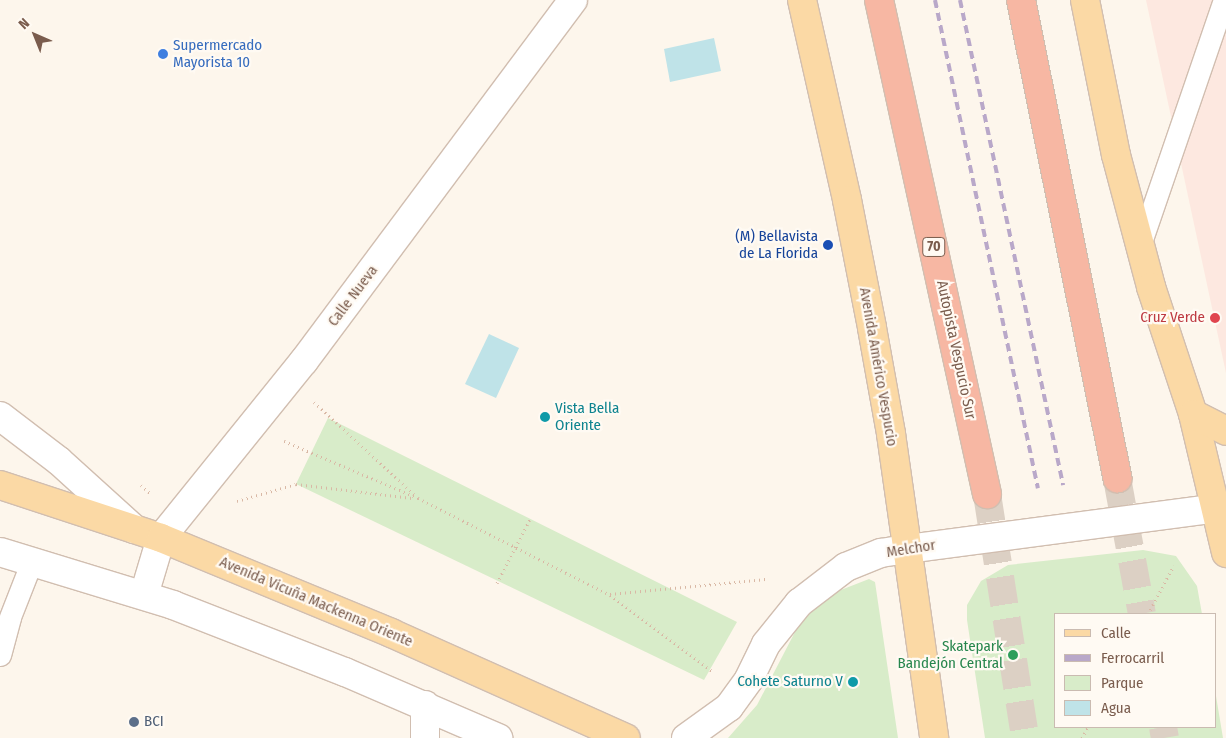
<!DOCTYPE html>
<meta charset="utf-8">
<style>
body{margin:0}
#map{position:relative;width:1226px;height:738px;overflow:hidden;background:#fdf6ec;font-family:"Fira Sans Condensed",sans-serif}
div>[style]{position:absolute}
.commercial>*{inset:0;background:#fde8e0}
.green>*{inset:0;background:#d8ecc9}
.water>*{inset:0;background:#bfe3e8}
.highway-tunnel>*{height:28px;margin-top:-14px;transform-origin:0;background:repeating-linear-gradient(90deg,#dcd0c4 0 28px,transparent 0 42px)}
.path>*{height:3px;margin-top:-1.5px;transform-origin:0;background:repeating-linear-gradient(90deg,#d9b8a5 0 1px,transparent 0 5px)}
.roads{filter:drop-shadow(1px 0 #d1beb0) drop-shadow(-1px 0 #d1beb0) drop-shadow(0 1px #d1beb0) drop-shadow(0 -1px #d1beb0)}
.lane>*{height:21px;margin:-10.5px;padding:0 10.5px;transform-origin:10.5px;border-radius:10.5px;background:#fff}
.street>*{height:28px;margin:-14px;padding:0 14px;transform-origin:14px;border-radius:14px;background:#fff}
.secondary>*{height:28px;margin:-14px;padding:0 14px;transform-origin:14px;border-radius:14px;background:#fff}
.primary>*{height:28px;margin:-14px;padding:0 14px;transform-origin:14px;border-radius:14px;background:#fbd9a5}
.highway>*{height:28px;margin:-14px;padding:0 14px;transform-origin:14px;border-radius:14px;background:#f7b7a3}
.rail>*{height:4px;margin-top:-2px;transform-origin:0;background:repeating-linear-gradient(90deg,#b9a8c9 0 8px,transparent 0 13px)}
.dots>*{width:14px;height:14px;translate:-50% -50%;box-sizing:border-box;border:2px solid #fffaf3;border-radius:50%}
span{translate:-50% -50%;white-space:nowrap;text-align:center;line-height:1.15;-webkit-text-stroke:4.5px #fffaf3;paint-order:stroke}
.shield-label span{padding:1px 4px;background:#fffaf3;border:1px solid;border-radius:4px;-webkit-text-stroke-width:0}
.shield-label{font-size:14px;color:#7a5c4d;font-weight:700}
.shop-label{font-size:15px;color:#366cbe}
.left{translate:0 -50%;text-align:left}
.transit-label{font-size:15px;color:#164399}
.right{translate:-100% -50%;text-align:right}
.street-label{font-size:15px;color:#7a5c4d}
.health-label{font-size:15px;color:#be3a42}
.culture-label{font-size:15px;color:#0d838f}
.leisure-label{font-size:15px;color:#27864d}
.service-label{font-size:15px;color:#4e5e75}
.legend{position:absolute;left:1054px;top:613px;width:162px;height:115px;box-sizing:border-box;background:#fffaf3;border:1px solid #cabbb1;margin:0;padding:6px 9px;list-style:none;font-size:15px;color:#7a5c4d}
.legend li{display:flex;align-items:center;gap:10px;height:25px}
.legend b{width:25px;border:1px solid #cabbb1}
.north{position:absolute;left:10px;top:10px;width:50px;height:50px;-webkit-text-stroke:4px #fffaf3;paint-order:stroke;rotate:316deg;font-size:14px;font-weight:700;line-height:20px;text-align:center;color:#7a5c4d}
.north::after{content:'';display:block;margin:auto;width:18px;height:22px;background:#7a5c4d;clip-path:polygon(50% 0,100% 100%,50% 72%,0 100%)}
</style>
<div id="map">
<div class="commercial">
<div style="clip-path:polygon(1146px 0,1226px 0,1226px 373px)"></div>
</div>
<div class="green">
<div style="clip-path:polygon(328px 418px,737px 622px,704px 680px,296px 484px)"></div>
<div style="clip-path:polygon(1143px 550px,1176px 556px,1197px 586px,1202px 614px,1055px 614px,1055px 727px,1215px 727px,1215px 690px,1223px 738px,985px 738px,967px 620px,967px 605px,981px 581px,1008px 565px)"></div>
<div style="clip-path:polygon(869px 579px,875px 582px,898px 738px,728px 738px,757px 705px,796px 630px,813px 610px,828px 595px)"></div>
</div>
<div class="water">
<div style="clip-path:polygon(714px 38px,721px 71px,670px 82px,664px 49px)"></div>
<div style="clip-path:polygon(489px 334px,519px 348px,496px 398px,465px 384px)"></div>
</div>
<div class="highway-tunnel">
<div style="left:1117px;top:478px;width:138px;rotate:79.6deg"></div>
<div style="left:987px;top:494px;width:247px;rotate:81.1deg"></div>
<div style="left:1163px;top:727px;width:11px;rotate:80deg"></div>
</div>
<div class="path">
<div style="left:314px;top:402px;width:139px;rotate:42.7deg"></div>
<div style="left:284px;top:441px;width:146px;rotate:23deg"></div>
<div style="left:418px;top:498px;width:215px;rotate:26.8deg"></div>
<div style="left:610px;top:595px;width:127px;rotate:36.7deg"></div>
<div style="left:141px;top:485px;width:13px;rotate:42deg"></div>
<div style="left:237px;top:501px;width:61px;rotate:-16.1deg"></div>
<div style="left:296px;top:484px;width:117px;rotate:6.9deg"></div>
<div style="left:497px;top:583px;width:72px;rotate:-62.7deg"></div>
<div style="left:610px;top:594px;width:156px;rotate:-5.5deg"></div>
<div style="left:1148px;top:614px;width:55px;rotate:-62deg"></div>
<div style="left:1082px;top:738px;width:13px;rotate:-61deg"></div>
</div>
<div class="roads">
<div class="lane">
<div style="left:1140px;top:245px;width:259px;rotate:-71.1deg"></div>
<div style="left:0;top:655px;width:39px;rotate:-75deg"></div>
<div style="left:10px;top:617px;width:60px;rotate:-68.6deg"></div>
</div>
<div class="street">
<div style="left:0;top:552px;width:181px;rotate:17deg"></div>
<div style="left:173px;top:605px;width:185px;rotate:21.3deg"></div>
<div style="left:345px;top:672px;width:167px;rotate:23.3deg"></div>
<div style="left:144px;top:595px;width:59px;rotate:-73.4deg"></div>
<div style="left:425px;top:738px;width:33px;rotate:-90deg"></div>
</div>
<div class="secondary">
<div style="left:0;top:416px;width:74px;rotate:37.3deg"></div>
<div style="left:59px;top:461px;width:101px;rotate:42.2deg"></div>
<div style="left:161px;top:538px;width:228px;rotate:-51.1deg"></div>
<div style="left:304px;top:361px;width:450px;rotate:-53.3deg"></div>
<div style="left:686px;top:738px;width:53px;rotate:-35.8deg"></div>
<div style="left:729px;top:707px;width:34px;rotate:-54deg"></div>
<div style="left:749px;top:679px;width:39px;rotate:-64deg"></div>
<div style="left:766px;top:644px;width:53px;rotate:-51.2deg"></div>
<div style="left:799px;top:603px;width:59px;rotate:-37.5deg"></div>
<div style="left:846px;top:567px;width:38px;rotate:-22deg"></div>
<div style="left:881px;top:553px;width:26px;rotate:-9deg"></div>
<div style="left:907px;top:549px;width:322px;rotate:-7.5deg"></div>
</div>
<div class="primary">
<div style="left:802px;top:0;width:205px;rotate:77.3deg"></div>
<div style="left:847px;top:200px;width:130px;rotate:78.9deg"></div>
<div style="left:872px;top:328px;width:108px;rotate:79.8deg"></div>
<div style="left:891px;top:434px;width:307px;rotate:81.9deg"></div>
<div style="left:1085px;top:0;width:158px;rotate:78.7deg"></div>
<div style="left:1116px;top:155px;width:137px;rotate:75.1deg"></div>
<div style="left:1151px;top:287px;width:134px;rotate:71.7deg"></div>
<div style="left:1193px;top:414px;width:143px;rotate:76.6deg"></div>
<div style="left:1193px;top:414px;width:37px;rotate:27deg"></div>
<div style="left:0;top:485px;width:169px;rotate:18.2deg"></div>
<div style="left:161px;top:538px;width:249px;rotate:22.4deg"></div>
<div style="left:391px;top:633px;width:257px;rotate:24.1deg"></div>
</div>
<div class="highway">
<div style="left:879px;top:0;width:506px;rotate:77.67deg"></div>
<div style="left:1021px;top:0;width:488px;rotate:78.6deg"></div>
</div>
</div>
<div class="rail">
<div style="left:935px;top:0;width:499px;rotate:78.1deg"></div>
<div style="left:960px;top:0;width:496px;rotate:78deg"></div>
</div>
<div class="dots">
<div style="left:163px;top:54px;background:#3f7fe0"></div>
<div style="left:828px;top:245px;background:#1a4fb4"></div>
<div style="left:1215px;top:318px;background:#e0444e"></div>
<div style="left:545px;top:417px;background:#0f9aa8"></div>
<div style="left:1013px;top:655px;background:#2e9e5b"></div>
<div style="left:853px;top:682px;background:#0f9aa8"></div>
<div style="left:134px;top:722px;background:#5c6f8a"></div>
</div>
<div class="shield-label">
<span style="left:934px;top:247px">70</span>
</div>
<div class="shop-label">
<span class="left" style="left:173px;top:54px">Supermercado<br>Mayorista 10</span>
</div>
<div class="transit-label">
<span class="right" style="left:818px;top:245px">(M) Bellavista<br>de La Florida</span>
</div>
<div class="street-label">
<span style="left:353px;top:296px;rotate:-53deg">Calle Nueva</span>
<span style="left:956px;top:350px;rotate:78deg">Autopista Vespucio Sur</span>
<span style="left:878px;top:367px;rotate:80deg">Avenida Américo Vespucio</span>
<span style="left:911px;top:549px;rotate:-9deg">Melchor</span>
<span style="left:316px;top:602px;rotate:23deg">Avenida Vicuña Mackenna Oriente</span>
</div>
<div class="health-label">
<span class="right" style="left:1205px;top:318px">Cruz Verde</span>
</div>
<div class="culture-label">
<span class="left" style="left:555px;top:417px">Vista Bella<br>Oriente</span>
<span class="right" style="left:843px;top:682px">Cohete Saturno V</span>
</div>
<div class="leisure-label">
<span class="right" style="left:1003px;top:655px">Skatepark<br>Bandejón Central</span>
</div>
<div class="service-label">
<span class="left" style="left:144px;top:722px">BCI</span>
</div>
<ul class="legend">
<li><b style="height:6px;background:#fbd9a5"></b>Calle</li>
<li><b style="height:6px;background:#b9a8c9"></b>Ferrocarril</li>
<li><b style="height:14px;background:#d8ecc9"></b>Parque</li>
<li><b style="height:14px;background:#bfe3e8"></b>Agua</li>
</ul>
<div class="north">N</div>
</div>
